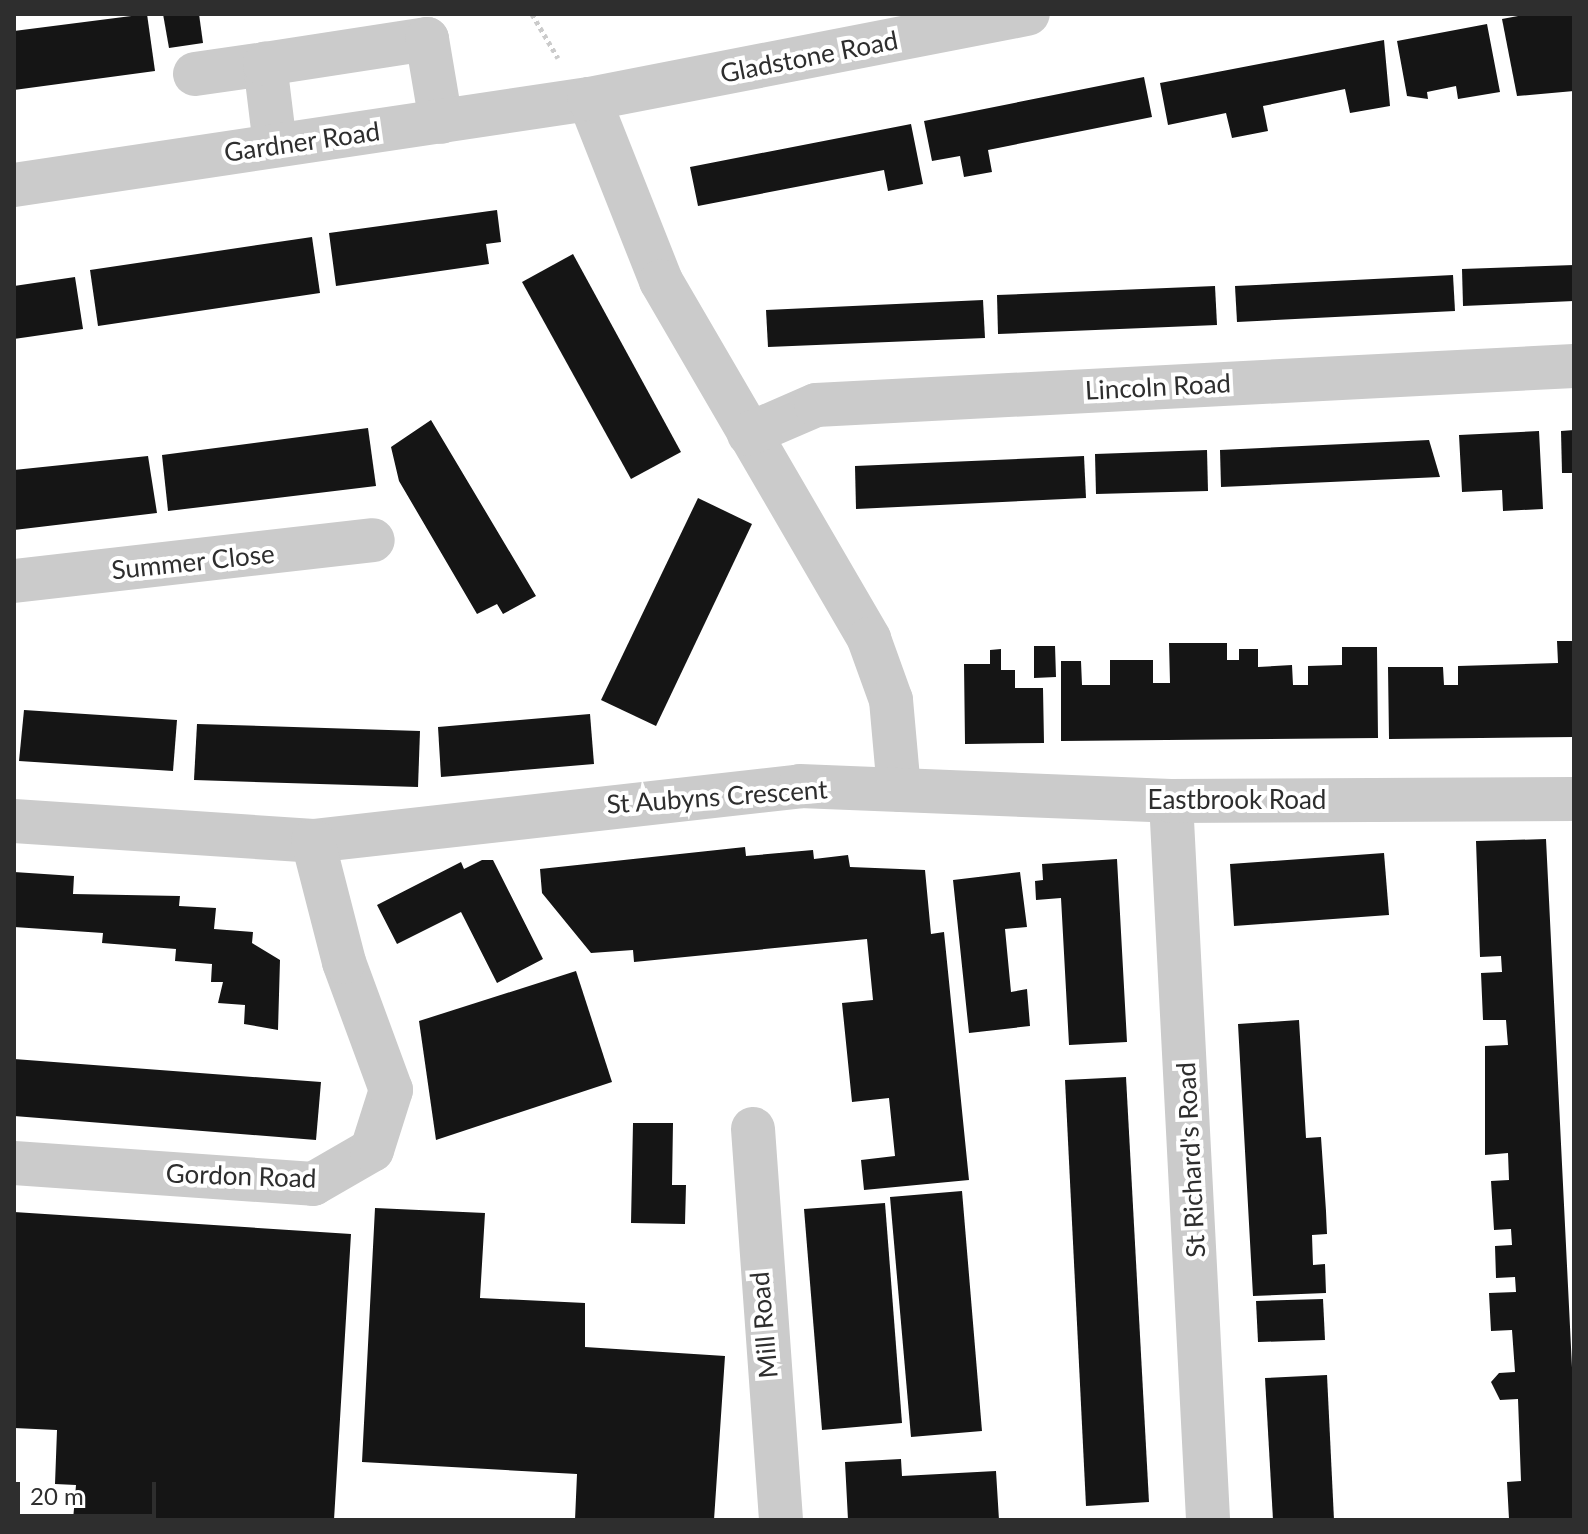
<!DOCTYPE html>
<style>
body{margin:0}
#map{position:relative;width:1588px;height:1534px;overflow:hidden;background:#fff;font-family:Lato,sans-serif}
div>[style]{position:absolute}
.building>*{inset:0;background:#151515}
.path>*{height:5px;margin-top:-2.5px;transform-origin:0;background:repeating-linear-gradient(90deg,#cbcbcb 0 4px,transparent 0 8px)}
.minor>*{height:44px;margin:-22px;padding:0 22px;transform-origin:22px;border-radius:22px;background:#cbcbcb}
span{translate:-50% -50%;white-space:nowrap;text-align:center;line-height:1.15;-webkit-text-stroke:8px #fff;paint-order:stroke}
.street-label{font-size:26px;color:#2e2e2e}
.frame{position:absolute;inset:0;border:16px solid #2e2e2e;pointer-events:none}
.scale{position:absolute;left:16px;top:1482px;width:140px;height:36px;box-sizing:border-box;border:4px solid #2e2e2e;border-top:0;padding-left:10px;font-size:24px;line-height:28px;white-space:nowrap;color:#2e2e2e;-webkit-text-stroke:6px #fff;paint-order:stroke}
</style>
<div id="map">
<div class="building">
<div style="clip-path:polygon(147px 14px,155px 71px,14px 90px,14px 31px)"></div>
<div style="clip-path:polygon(163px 14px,199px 14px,203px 43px,169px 48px)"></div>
<div style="clip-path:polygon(1529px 14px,1574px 14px,1574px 91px,1517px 96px,1502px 19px)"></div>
<div style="clip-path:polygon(1487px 24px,1500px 92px,1458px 99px,1456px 86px,1427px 92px,1428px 99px,1407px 96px,1397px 41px)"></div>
<div style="clip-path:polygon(1384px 40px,1390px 106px,1350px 113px,1345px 89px,1263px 106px,1268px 131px,1232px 138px,1226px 113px,1168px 125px,1160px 83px)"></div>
<div style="clip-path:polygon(1144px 77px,1152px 117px,988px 150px,992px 172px,964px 177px,960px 156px,932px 161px,924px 121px)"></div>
<div style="clip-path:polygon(911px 124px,923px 184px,888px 191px,884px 170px,698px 206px,690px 167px)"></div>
<div style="clip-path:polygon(497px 210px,501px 242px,486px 244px,489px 264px,336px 286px,329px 233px)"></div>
<div style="clip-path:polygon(312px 237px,320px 293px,98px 326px,90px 270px)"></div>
<div style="clip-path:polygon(573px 254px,681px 452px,631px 479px,522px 282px)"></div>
<div style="clip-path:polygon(1574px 265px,1574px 301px,1463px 306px,1462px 269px)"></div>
<div style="clip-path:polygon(1453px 275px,1455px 311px,1237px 322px,1235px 286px)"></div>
<div style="clip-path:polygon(75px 277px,83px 329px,14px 339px,14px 286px)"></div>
<div style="clip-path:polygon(1215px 286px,1217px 325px,998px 334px,997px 295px)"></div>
<div style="clip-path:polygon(983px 300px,985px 338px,768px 347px,766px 310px)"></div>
<div style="clip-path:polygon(431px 420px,536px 596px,503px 614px,497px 604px,477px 614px,399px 481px,391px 447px)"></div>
<div style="clip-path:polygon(368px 428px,376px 486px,168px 511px,162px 455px)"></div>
<div style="clip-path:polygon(1574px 430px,1574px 473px,1562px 473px,1561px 431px)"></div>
<div style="clip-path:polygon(1539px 431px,1543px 509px,1503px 511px,1502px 490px,1462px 492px,1459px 435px)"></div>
<div style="clip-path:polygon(1429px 440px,1440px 477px,1221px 487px,1220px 450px)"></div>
<div style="clip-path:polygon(1207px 450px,1208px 491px,1096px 494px,1095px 454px)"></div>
<div style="clip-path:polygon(148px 456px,157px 513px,14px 530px,14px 470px)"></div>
<div style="clip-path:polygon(1084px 456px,1086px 498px,856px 509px,855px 466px)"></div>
<div style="clip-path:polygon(698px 498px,752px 524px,656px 726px,601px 700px)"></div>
<div style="clip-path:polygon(1557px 641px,1574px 641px,1574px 737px,1389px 739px,1388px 667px,1443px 667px,1444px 685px,1458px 685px,1458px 666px,1558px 663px)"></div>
<div style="clip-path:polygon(1169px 643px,1227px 643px,1227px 660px,1239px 660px,1239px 649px,1258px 649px,1258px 667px,1292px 665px,1293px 685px,1308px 685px,1308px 666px,1342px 665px,1342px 647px,1377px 647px,1378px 738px,1061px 741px,1061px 661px,1081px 661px,1082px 685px,1110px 685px,1110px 660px,1153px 660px,1153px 683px,1170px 683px)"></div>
<div style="clip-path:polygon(1034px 646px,1055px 646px,1056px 677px,1034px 678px)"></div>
<div style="clip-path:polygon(1001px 649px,1001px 670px,1015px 670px,1015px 688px,1043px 688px,1044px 743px,965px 744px,964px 664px,990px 664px,990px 650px)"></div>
<div style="clip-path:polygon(24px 710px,177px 720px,173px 771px,19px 761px)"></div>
<div style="clip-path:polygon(590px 714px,594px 764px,441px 777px,438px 727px)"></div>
<div style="clip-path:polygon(197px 724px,420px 731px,418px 787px,194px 780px)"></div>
<div style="clip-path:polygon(1546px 839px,1574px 1408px,1574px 1520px,1509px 1519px,1507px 1482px,1521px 1481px,1518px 1399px,1500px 1400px,1491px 1382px,1499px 1373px,1515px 1372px,1512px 1330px,1491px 1331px,1489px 1293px,1516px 1292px,1515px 1277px,1496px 1278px,1495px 1246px,1512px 1245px,1511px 1229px,1494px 1230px,1491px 1181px,1509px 1180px,1508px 1153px,1485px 1155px,1485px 1046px,1508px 1045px,1507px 1033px,1506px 1020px,1483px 1020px,1481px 973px,1502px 972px,1501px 956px,1480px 957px,1476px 841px)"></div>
<div style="clip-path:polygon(745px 847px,746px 856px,813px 850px,814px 859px,848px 855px,850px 867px,925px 870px,931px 934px,944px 932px,969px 1180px,864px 1190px,861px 1160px,895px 1156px,889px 1098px,852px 1102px,842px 1003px,873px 1000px,867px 939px,634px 962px,633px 950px,591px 953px,542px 893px,540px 869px)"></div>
<div style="clip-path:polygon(1384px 853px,1389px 915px,1234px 926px,1230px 864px)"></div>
<div style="clip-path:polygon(1117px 859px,1127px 1042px,1069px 1045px,1061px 898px,1036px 900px,1035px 881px,1043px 880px,1042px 864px)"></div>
<div style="clip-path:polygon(482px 860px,493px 860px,543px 959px,497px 983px,461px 912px,397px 944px,377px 905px,461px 862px,464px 869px)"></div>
<div style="clip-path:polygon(14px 872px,74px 876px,73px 894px,180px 896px,179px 906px,216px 908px,214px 929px,253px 932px,252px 943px,280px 960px,278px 1030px,244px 1024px,245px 1005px,218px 1003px,223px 982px,211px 982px,212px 964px,175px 961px,176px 949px,102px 943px,103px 933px,14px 927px)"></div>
<div style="clip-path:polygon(1020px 872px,1027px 927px,1005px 929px,1011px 992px,1027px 989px,1030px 1026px,969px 1033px,953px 880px)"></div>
<div style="clip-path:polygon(576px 971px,612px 1082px,436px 1140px,419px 1021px)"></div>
<div style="clip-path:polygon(1299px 1020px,1306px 1138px,1321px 1137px,1326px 1211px,1327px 1234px,1312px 1235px,1313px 1265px,1325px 1264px,1326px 1293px,1253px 1296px,1238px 1024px)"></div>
<div style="clip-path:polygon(14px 1059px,321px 1082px,316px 1140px,14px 1116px)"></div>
<div style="clip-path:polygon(1126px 1077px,1149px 1502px,1086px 1506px,1065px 1080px)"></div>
<div style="clip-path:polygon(633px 1123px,673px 1123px,672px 1185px,686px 1185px,685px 1224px,631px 1223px)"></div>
<div style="clip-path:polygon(962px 1191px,982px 1431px,911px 1437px,890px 1197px)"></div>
<div style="clip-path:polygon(885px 1203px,902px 1423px,822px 1430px,804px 1209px)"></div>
<div style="clip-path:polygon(375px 1208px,485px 1213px,480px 1298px,585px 1303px,585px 1347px,725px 1356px,714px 1520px,575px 1520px,577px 1474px,362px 1462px)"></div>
<div style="clip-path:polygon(14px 1212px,351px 1234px,334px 1520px,73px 1520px,76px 1485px,55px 1484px,57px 1430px,14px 1428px)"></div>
<div style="clip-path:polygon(1323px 1299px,1325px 1340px,1258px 1342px,1256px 1301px)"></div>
<div style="clip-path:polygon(1327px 1375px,1334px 1520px,1273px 1520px,1265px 1378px)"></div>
<div style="clip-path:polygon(901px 1459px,902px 1476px,996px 1471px,999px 1520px,848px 1520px,845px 1462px)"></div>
</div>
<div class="path">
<div style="left:532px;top:14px;width:51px;rotate:59.4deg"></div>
</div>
<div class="minor">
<div style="left:195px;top:74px;width:71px;rotate:-8.1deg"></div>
<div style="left:589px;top:99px;width:196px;rotate:68.4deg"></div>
<div style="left:661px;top:281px;width:414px;rotate:59.8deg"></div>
<div style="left:869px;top:639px;width:65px;rotate:70.2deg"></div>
<div style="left:891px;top:700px;width:90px;rotate:84.9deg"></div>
<div style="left:275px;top:145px;width:82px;rotate:-97deg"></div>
<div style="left:265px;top:64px;width:164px;rotate:-8.8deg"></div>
<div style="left:427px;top:39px;width:84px;rotate:80.4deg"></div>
<div style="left:14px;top:185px;width:581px;rotate:-8.51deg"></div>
<div style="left:589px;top:99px;width:447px;rotate:-11deg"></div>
<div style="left:749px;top:434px;width:73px;rotate:-23.4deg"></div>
<div style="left:816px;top:405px;width:759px;rotate:-2.95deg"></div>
<div style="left:14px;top:581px;width:361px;rotate:-6.5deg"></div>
<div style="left:1171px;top:801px;width:720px;rotate:87.05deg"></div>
<div style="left:14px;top:821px;width:300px;rotate:3.8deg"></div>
<div style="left:313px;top:841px;width:490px;rotate:-6.4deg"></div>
<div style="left:800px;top:786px;width:371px;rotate:2.3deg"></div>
<div style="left:1171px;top:801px;width:403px;rotate:-0.3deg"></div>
<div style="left:753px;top:1129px;width:392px;rotate:85.9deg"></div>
<div style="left:14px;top:1163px;width:300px;rotate:4deg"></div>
<div style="left:313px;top:1184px;width:68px;rotate:-30deg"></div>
<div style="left:372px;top:1150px;width:63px;rotate:-72.4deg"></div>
<div style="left:391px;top:1090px;width:136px;rotate:-110.2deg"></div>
<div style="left:344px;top:962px;width:125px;rotate:-104.4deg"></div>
</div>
<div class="street-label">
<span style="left:809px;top:57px;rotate:-11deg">Gladstone Road</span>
<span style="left:302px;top:142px;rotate:-8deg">Gardner Road</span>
<span style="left:1158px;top:387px;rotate:-3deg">Lincoln Road</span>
<span style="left:193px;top:562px;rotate:-6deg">Summer Close</span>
<span style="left:717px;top:797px;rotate:-4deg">St Aubyns Crescent</span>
<span style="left:1237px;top:800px">Eastbrook Road</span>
<span style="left:1191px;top:1160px;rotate:-93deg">St Richard's Road</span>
<span style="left:241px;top:1176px;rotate:2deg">Gordon Road</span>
<span style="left:764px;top:1325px;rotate:-95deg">Mill Road</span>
</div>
<div class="frame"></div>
<div class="scale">20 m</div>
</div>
